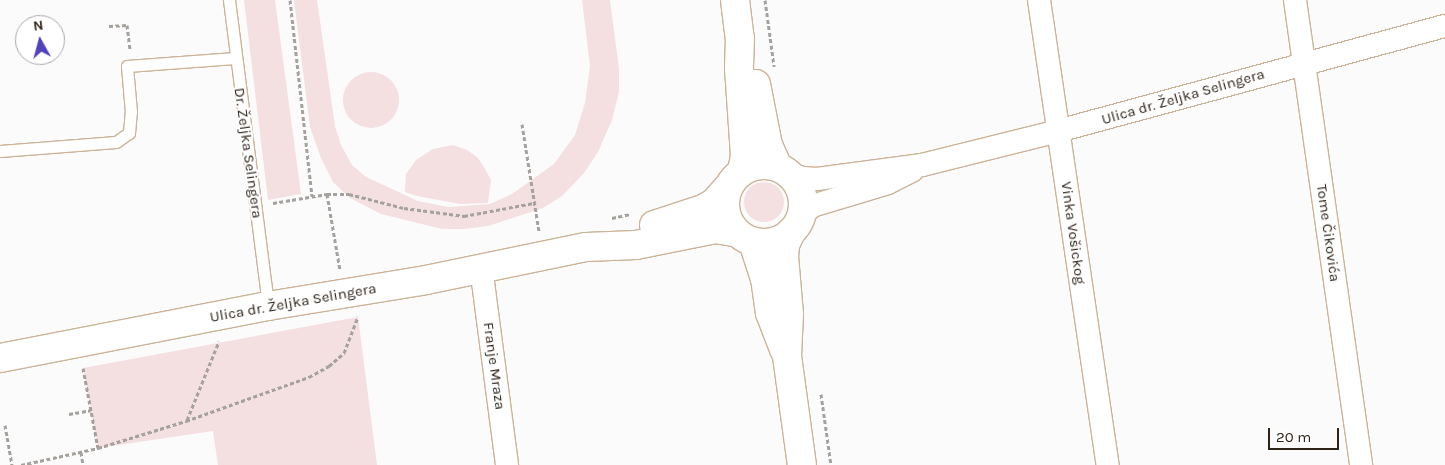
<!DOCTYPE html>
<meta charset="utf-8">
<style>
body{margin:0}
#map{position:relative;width:1445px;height:465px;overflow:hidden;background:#fbfbfb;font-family:Karla,sans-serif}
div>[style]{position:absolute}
.green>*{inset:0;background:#f4dfe1}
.round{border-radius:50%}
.path>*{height:3px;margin-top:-1.5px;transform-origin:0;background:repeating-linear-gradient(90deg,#a5a19d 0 4px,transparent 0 6.5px)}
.roads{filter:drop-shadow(1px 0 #ccb397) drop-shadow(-1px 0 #ccb397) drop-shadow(0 1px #ccb397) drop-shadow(0 -1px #ccb397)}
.service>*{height:11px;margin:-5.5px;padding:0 5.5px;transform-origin:5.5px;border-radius:5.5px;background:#fff}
.minor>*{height:22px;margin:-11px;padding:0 11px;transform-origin:11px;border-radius:11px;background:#fff}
.tertiary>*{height:28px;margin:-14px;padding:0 14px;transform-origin:14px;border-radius:14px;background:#fff}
.tertiary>.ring{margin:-14px;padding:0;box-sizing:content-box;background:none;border:28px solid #fff;border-radius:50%}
span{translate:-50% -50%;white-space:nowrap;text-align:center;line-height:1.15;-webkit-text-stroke:4px #fff;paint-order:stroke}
.street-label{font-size:15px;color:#2d2319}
.north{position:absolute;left:15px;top:15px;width:50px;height:50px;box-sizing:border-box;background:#fff;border:1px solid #aba7a3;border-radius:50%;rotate:353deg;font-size:14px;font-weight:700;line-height:20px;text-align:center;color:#2d2319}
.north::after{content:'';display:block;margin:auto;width:18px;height:22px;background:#4f43ba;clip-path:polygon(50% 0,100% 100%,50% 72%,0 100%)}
.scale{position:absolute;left:1268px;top:428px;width:71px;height:22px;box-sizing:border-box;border:2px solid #2d2319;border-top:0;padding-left:6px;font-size:15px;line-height:18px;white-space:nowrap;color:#2d2319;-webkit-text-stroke:4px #fff;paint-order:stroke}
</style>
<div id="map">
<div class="green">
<div style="clip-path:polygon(244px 0,275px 0,301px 194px,268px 200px)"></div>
<div style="clip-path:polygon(294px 0,317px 0,335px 126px,341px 145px,352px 165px,366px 177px,418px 201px,448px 207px,490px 204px,512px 194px,554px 164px,575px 135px,585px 103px,590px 66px,582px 0,610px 0,619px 69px,619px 92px,612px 120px,598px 152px,584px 173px,562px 196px,543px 208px,488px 226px,464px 229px,442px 229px,381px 214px,350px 198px,333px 182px,321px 158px,310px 127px)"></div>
<div class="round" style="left:343px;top:72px;width:56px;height:56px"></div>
<div style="clip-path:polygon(453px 145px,467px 150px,478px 158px,485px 169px,491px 180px,488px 203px,460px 204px,417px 196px,405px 192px,406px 174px,416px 160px,433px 149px)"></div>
<div class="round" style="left:744px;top:182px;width:40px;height:40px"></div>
<div style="clip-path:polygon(358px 317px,377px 465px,218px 465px,213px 431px,98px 448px,83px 368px)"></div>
</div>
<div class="path">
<div style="left:290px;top:0;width:197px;rotate:83.6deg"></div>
<div style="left:765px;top:0;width:67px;rotate:82.2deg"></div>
<div style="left:109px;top:26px;width:18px;rotate:-3deg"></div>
<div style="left:127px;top:25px;width:25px;rotate:83deg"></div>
<div style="left:522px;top:124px;width:108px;rotate:81deg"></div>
<div style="left:327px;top:194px;width:77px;rotate:80.3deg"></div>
<div style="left:273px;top:203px;width:55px;rotate:-9.5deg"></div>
<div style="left:327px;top:194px;width:22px"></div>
<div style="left:349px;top:194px;width:57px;rotate:14.3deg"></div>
<div style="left:404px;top:208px;width:61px;rotate:7.6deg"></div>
<div style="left:464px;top:216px;width:71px;rotate:-10.5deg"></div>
<div style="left:612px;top:218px;width:19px;rotate:-12deg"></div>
<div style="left:83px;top:368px;width:81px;rotate:79.4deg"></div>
<div style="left:821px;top:394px;width:72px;rotate:82deg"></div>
<div style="left:69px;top:414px;width:22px;rotate:-10deg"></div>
<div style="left:187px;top:420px;width:85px;rotate:-67.9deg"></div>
<div style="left:5px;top:425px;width:41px;rotate:80.1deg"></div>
<div style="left:81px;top:452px;width:13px;rotate:81deg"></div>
<div style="left:21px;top:465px;width:79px;rotate:-12.4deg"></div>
<div style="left:98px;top:448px;width:92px;rotate:-17.1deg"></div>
<div style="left:186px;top:421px;width:131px;rotate:-19.7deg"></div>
<div style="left:309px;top:377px;width:23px;rotate:-29deg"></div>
<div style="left:329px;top:366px;width:20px;rotate:-41deg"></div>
<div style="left:344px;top:353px;width:39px;rotate:-69deg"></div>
</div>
<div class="roads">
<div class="service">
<div style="left:229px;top:0;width:308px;rotate:82.7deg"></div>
<div style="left:0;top:151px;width:116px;rotate:-4.4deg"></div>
<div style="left:116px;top:142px;width:16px;rotate:-35deg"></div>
<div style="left:129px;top:133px;width:21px;rotate:-85deg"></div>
<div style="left:131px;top:112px;width:46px;rotate:-95deg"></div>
<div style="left:127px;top:66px;width:108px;rotate:-4.2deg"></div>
</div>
<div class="minor">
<div style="left:1039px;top:0;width:470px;rotate:81.6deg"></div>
<div style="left:1295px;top:0;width:470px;rotate:81.9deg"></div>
<div style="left:789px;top:174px;width:15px;rotate:16deg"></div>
<div style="left:803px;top:178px;width:14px;rotate:4deg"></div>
<div style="left:817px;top:179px;width:106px;rotate:-7.6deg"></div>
<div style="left:922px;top:165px;width:140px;rotate:-14deg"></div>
<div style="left:1058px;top:131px;width:401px;rotate:-15.2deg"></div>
<div style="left:802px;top:215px;width:13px;rotate:-42deg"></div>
<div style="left:812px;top:206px;width:79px;rotate:-16.8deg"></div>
<div style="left:888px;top:183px;width:27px;rotate:-27deg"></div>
<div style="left:481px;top:267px;width:200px;rotate:82.5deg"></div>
</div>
<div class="tertiary">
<div style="left:735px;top:0;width:38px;rotate:83deg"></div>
<div style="left:740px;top:38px;width:30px;rotate:92deg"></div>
<div style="left:739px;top:68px;width:88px;rotate:86.1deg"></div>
<div style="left:745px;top:156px;width:15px;rotate:101deg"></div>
<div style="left:756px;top:84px;width:62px;rotate:78.9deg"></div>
<div style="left:768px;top:145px;width:24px;rotate:66deg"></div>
<div class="ring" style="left:725px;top:165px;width:50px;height:50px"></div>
<div style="left:654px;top:225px;width:52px;rotate:-18.1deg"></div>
<div style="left:703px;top:209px;width:14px;rotate:-30deg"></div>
<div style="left:715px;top:202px;width:18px;rotate:-49deg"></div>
<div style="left:791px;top:232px;width:14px;rotate:115deg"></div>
<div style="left:785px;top:245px;width:11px;rotate:95deg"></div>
<div style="left:784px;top:256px;width:58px;rotate:85.1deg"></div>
<div style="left:789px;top:314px;width:42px;rotate:92.7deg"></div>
<div style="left:787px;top:356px;width:110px;rotate:82.2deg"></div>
<div style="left:753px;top:242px;width:38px;rotate:72deg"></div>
<div style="left:765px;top:278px;width:35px;rotate:82deg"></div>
<div style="left:770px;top:313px;width:40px;rotate:69deg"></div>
<div style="left:0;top:358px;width:273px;rotate:-11deg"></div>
<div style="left:268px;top:306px;width:160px;rotate:-9.3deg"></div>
<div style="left:426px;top:280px;width:163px;rotate:-11.7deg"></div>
<div style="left:586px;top:247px;width:50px;rotate:-2.3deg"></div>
<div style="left:636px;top:245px;width:81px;rotate:-11.4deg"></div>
<div style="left:715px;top:229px;width:20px;rotate:9deg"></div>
</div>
</div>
<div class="street-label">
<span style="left:1183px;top:97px;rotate:-16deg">Ulica dr. Željka Selingera</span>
<span style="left:248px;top:153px;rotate:82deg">Dr. Željka Selingera</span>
<span style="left:1073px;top:233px;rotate:82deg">Vinka Vošickog</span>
<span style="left:1328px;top:233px;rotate:82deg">Tome Čikovića</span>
<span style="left:293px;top:303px;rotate:-10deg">Ulica dr. Željka Selingera</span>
<span style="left:494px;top:366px;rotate:82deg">Franje Mraza</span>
</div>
<div class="north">N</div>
<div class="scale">20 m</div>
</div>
